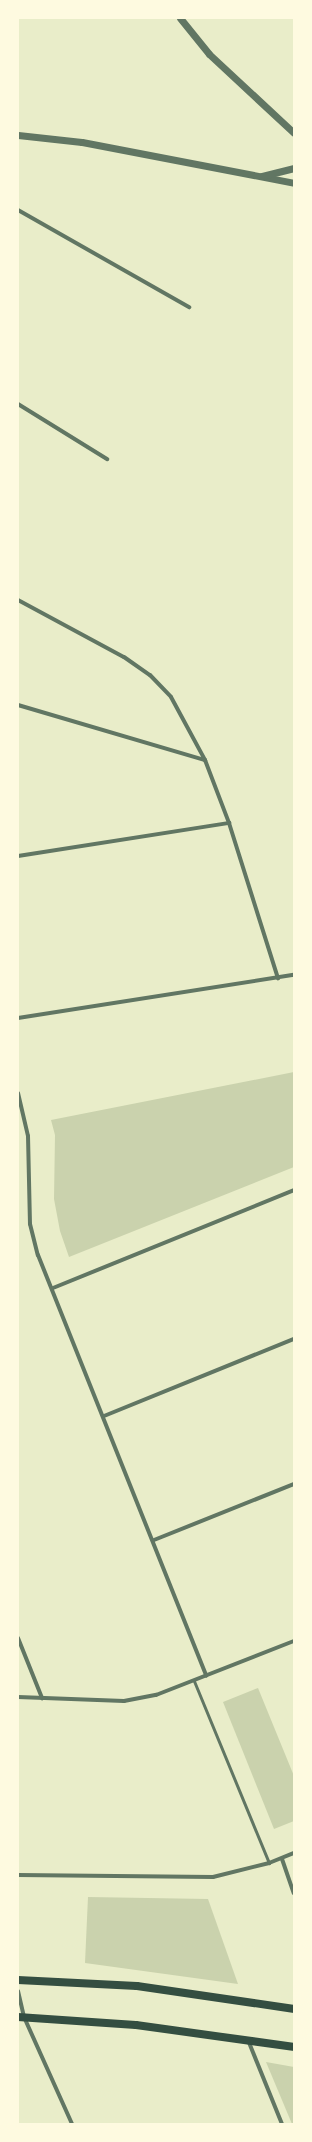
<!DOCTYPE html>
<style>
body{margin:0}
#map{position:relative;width:312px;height:2142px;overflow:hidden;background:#e9edc9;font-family:Signika,sans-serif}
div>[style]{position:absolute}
.green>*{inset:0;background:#cad2ad}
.service>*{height:3px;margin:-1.5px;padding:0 1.5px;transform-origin:1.5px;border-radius:1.5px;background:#617663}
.minor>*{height:4px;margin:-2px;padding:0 2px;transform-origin:2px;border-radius:2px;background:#617663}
.tertiary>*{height:7px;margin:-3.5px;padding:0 3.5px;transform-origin:3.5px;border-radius:3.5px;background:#617663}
.secondary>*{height:8px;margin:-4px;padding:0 4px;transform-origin:4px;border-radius:4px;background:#344e41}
span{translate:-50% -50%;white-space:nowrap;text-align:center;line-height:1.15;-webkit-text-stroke:4px #fefae0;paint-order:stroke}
.frame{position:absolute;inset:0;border:19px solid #fefae0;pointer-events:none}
</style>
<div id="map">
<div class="green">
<div style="clip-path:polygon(294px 1072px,294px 1167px,69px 1257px,60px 1231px,54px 1199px,55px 1135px,51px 1120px)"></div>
<div style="clip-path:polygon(258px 1688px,294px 1776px,294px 1821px,274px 1829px,223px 1702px)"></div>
<div style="clip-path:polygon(88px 1897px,208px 1899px,238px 1984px,85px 1963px)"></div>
<div style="clip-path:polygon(266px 2062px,294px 2067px,294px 2124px,292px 2124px)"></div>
</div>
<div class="service">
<div style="left:194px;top:1681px;width:197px;rotate:67.6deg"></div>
</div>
<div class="minor">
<div style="left:18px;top:210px;width:197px;rotate:29.6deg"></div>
<div style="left:18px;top:404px;width:105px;rotate:31.7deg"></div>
<div style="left:18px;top:600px;width:120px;rotate:28.3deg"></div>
<div style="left:124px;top:657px;width:32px;rotate:35deg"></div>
<div style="left:150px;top:675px;width:30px;rotate:46deg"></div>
<div style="left:171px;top:697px;width:72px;rotate:61.6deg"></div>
<div style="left:205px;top:760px;width:67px;rotate:69.1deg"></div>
<div style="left:229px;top:823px;width:163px;rotate:72.5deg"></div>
<div style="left:18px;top:705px;width:195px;rotate:16.4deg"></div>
<div style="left:18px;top:856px;width:214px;rotate:-8.9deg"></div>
<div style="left:18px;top:1018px;width:279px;rotate:-8.9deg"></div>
<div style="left:18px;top:1093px;width:44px;rotate:76.9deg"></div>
<div style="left:28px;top:1136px;width:88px;rotate:88.7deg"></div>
<div style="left:30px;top:1224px;width:32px;rotate:76deg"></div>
<div style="left:38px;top:1255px;width:453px;rotate:68.2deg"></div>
<div style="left:53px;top:1288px;width:260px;rotate:-22.1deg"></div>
<div style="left:104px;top:1416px;width:205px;rotate:-22.1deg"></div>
<div style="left:154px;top:1540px;width:151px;rotate:-21.8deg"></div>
<div style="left:18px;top:1638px;width:65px;rotate:68.2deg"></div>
<div style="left:18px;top:1697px;width:106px;rotate:2.2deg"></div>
<div style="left:124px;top:1701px;width:33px;rotate:-11deg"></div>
<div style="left:156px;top:1695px;width:148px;rotate:-21.4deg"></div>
<div style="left:282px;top:1859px;width:36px;rotate:71deg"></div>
<div style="left:18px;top:1875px;width:195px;rotate:0.6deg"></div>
<div style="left:213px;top:1877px;width:58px;rotate:-14deg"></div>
<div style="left:269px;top:1863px;width:27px;rotate:-22deg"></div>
<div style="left:18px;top:1991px;width:27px;rotate:77deg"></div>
<div style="left:24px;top:2017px;width:117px;rotate:65.8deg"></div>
<div style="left:248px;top:2040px;width:91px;rotate:68deg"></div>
</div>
<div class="tertiary">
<div style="left:180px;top:18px;width:46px;rotate:51.1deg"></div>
<div style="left:209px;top:54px;width:116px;rotate:42.9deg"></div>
<div style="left:18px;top:135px;width:64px;rotate:6.2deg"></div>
<div style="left:82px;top:142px;width:216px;rotate:10.9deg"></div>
<div style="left:262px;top:176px;width:33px;rotate:-14deg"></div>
</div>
<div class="secondary">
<div style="left:18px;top:1980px;width:119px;rotate:2.9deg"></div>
<div style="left:137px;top:1986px;width:159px;rotate:8.3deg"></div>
<div style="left:18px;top:2017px;width:118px;rotate:3.9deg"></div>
<div style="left:136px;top:2025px;width:160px;rotate:7.9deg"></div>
</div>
<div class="frame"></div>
</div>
